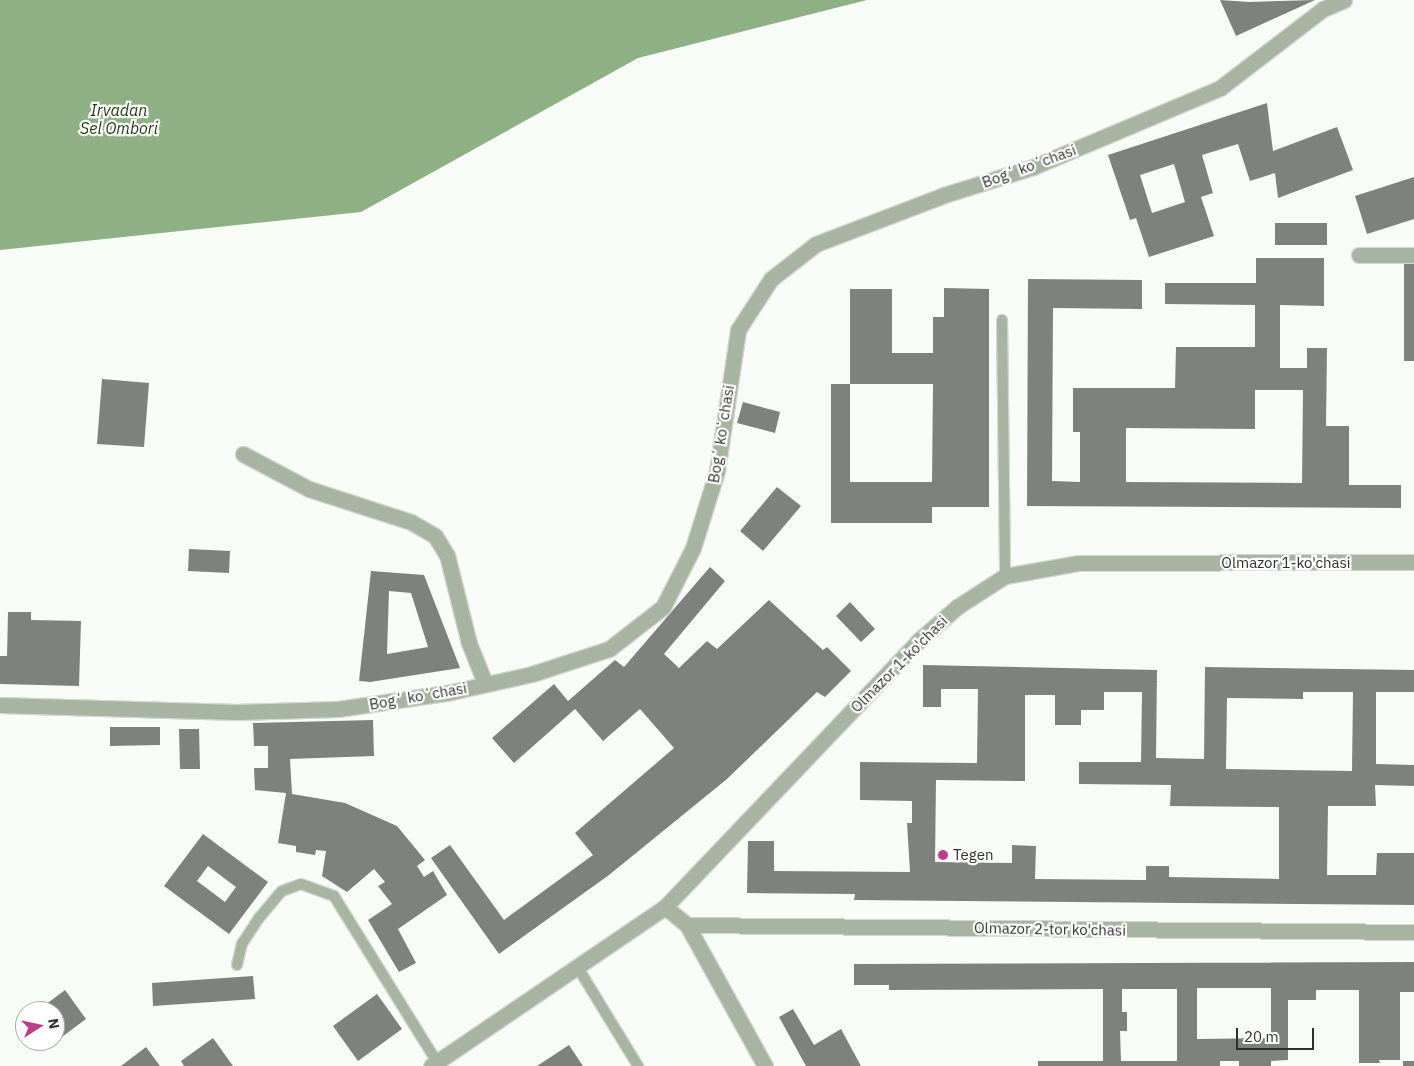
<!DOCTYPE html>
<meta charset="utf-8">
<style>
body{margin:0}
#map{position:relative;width:1414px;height:1066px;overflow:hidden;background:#f7fcf6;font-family:"IBM Plex Sans",sans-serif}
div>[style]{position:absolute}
.water>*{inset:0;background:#8faf84}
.building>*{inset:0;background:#7e827d}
.roads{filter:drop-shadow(1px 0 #d3d7d2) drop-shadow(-1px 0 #d3d7d2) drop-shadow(0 1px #d3d7d2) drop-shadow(0 -1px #d3d7d2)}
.lane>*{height:10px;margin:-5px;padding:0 5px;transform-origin:5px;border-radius:5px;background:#a6b4a1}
.street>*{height:15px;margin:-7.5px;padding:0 7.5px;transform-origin:7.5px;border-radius:7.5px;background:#a6b4a1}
.dots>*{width:14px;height:14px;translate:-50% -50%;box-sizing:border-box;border:2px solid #fff;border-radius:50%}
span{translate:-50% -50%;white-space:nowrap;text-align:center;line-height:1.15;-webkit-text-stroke:4.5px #fff;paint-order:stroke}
.street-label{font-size:15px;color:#2f312e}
.poi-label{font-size:15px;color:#2f312e}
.left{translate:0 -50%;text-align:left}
.water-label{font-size:16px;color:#1a390b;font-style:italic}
.north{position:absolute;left:15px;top:1001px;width:50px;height:50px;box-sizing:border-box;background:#fff;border:1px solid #acadab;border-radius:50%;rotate:80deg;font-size:14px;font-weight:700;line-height:20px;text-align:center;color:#2f312e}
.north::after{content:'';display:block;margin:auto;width:18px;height:22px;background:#bc3d89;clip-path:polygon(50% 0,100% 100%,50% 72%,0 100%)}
.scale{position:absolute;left:1236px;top:1028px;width:78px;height:22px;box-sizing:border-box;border:2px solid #2f312e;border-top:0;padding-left:6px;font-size:15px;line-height:18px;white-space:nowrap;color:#2f312e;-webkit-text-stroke:4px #fff;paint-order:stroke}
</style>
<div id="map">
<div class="water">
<div style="clip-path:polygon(0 0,867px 0,638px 58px,361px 212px,0 250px)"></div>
</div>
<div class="building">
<div style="clip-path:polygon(1220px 0,1249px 2px,1315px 0,1236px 36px)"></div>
<div style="clip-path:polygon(evenodd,1267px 103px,1273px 151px,1337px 127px,1353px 170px,1278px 198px,1275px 173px,1250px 181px,1238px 144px,1202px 155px,1213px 193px,1201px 197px,1214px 236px,1149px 257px,1136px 218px,1130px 220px,1108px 155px,1267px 103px,1174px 164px,1185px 202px,1152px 213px,1140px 175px,1174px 164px)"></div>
<div style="clip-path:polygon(1414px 177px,1414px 219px,1367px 234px,1355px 196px)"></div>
<div style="clip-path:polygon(1275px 223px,1327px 223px,1327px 245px,1275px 245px)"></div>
<div style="clip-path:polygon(evenodd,1256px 258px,1324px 258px,1324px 306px,1280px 305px,1280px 368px,1307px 368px,1307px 348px,1327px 348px,1326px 426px,1349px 426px,1349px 485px,1401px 485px,1401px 508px,1027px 506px,1028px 279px,1142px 280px,1142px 309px,1053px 308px,1052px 481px,1080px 482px,1080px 432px,1073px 432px,1073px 388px,1175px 388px,1176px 347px,1255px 347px,1255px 305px,1165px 304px,1165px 283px,1256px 283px,1256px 258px,1255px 390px,1303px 390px,1302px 483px,1126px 482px,1126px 428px,1255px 429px,1255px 390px)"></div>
<div style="clip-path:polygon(1404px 264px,1414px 264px,1414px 361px,1404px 361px)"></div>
<div style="clip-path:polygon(944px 288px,989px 289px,989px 507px,932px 507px,932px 523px,831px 523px,831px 384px,850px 384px,850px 482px,932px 482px,933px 384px,850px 384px,850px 289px,892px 289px,892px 353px,933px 353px,933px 317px,944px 317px)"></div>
<div style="clip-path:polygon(102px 379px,149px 383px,144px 447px,97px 444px)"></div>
<div style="clip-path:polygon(743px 402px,780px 412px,775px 433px,737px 423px)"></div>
<div style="clip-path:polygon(777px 487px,801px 506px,763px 551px,740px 531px)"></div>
<div style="clip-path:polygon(189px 549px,230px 551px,229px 573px,188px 571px)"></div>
<div style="clip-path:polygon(710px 567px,725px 581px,664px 654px,679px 668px,707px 641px,717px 649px,769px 600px,823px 650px,827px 647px,851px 671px,825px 697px,817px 692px,727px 779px,609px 875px,499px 954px,431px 858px,450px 845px,504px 920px,593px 855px,575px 833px,674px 748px,640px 709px,603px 741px,575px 709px,514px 763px,492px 738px,554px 684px,568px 701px,615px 660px,624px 667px)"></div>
<div style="clip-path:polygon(evenodd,371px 571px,424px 575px,460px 668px,370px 682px,359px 681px,371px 571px,389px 591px,411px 593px,428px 647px,387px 654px,389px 591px)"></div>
<div style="clip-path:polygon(850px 602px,875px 629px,861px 642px,836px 616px)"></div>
<div style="clip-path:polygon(8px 612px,31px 612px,31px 620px,81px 621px,79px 686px,0 684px,0 656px,7px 656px)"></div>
<div style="clip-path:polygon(evenodd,923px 665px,1157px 670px,1156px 758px,1204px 759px,1205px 667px,1414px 670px,1414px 692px,1376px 692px,1376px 764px,1414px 765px,1414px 786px,1375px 785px,1376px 806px,1328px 806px,1327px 875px,1376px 875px,1377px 853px,1414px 853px,1414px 905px,854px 900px,855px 894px,747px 893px,748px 841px,774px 841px,774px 871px,910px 872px,907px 823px,912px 823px,912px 801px,860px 800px,860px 762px,977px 763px,978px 689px,941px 689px,941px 707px,923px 707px,923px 665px,1104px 692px,1142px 692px,1141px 762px,1079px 762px,1079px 784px,1171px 785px,1170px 806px,1279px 807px,1279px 879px,1169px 877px,1169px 866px,1146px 866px,1146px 880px,1035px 879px,1036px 846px,1012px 845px,1012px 863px,935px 862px,936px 780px,1025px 781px,1025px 695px,1055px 695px,1055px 725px,1081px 725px,1081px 710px,1104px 710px,1104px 692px,923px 665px,1303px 692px,1353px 692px,1352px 771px,1226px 769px,1227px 698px,1303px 699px,1303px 692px)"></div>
<div style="clip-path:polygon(373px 720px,374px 756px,290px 759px,292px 794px,345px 803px,397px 826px,425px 860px,417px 866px,424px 877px,433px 871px,447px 895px,398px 929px,416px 963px,399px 972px,368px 920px,392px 904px,378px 886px,385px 882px,374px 869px,347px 892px,322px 876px,326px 851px,316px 850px,315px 855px,296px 852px,296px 846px,278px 843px,286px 793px,255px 790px,254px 768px,268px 768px,268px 746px,254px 746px,253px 723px)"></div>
<div style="clip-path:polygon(110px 727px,160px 727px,160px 745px,110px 746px)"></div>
<div style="clip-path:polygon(179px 729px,199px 729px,200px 769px,180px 769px)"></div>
<div style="clip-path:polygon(evenodd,203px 834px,268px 882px,229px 934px,164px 886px,203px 834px,208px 866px,236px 887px,225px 902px,197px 881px,208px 866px)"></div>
<div style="clip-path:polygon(evenodd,1414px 962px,1414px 992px,1400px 992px,1400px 1060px,1379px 1060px,1380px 1063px,1359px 1063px,1359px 990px,1316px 990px,1316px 1000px,1288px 1000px,1288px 1060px,1271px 1061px,1271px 1066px,1239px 1066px,1239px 1061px,1220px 1061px,1220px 1066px,1038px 1066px,1038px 1061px,1103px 1061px,1103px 989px,889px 990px,889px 985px,854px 985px,854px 964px,1414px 962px,1197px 988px,1271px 988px,1271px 1038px,1197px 1039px,1197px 988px,1414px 962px,1122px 989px,1177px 989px,1177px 1061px,1121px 1061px,1120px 1031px,1127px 1031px,1127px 1012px,1122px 1012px,1122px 989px)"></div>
<div style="clip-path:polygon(253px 976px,255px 999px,153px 1006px,152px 983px)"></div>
<div style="clip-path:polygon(65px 990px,86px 1019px,43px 1051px,36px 1041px,55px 1041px,55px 1011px,37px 1011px)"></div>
<div style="clip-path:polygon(377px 994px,402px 1029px,358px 1061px,333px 1026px)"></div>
<div style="clip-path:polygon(793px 1009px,814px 1045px,841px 1029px,861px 1066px,806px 1066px,779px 1017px)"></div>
<div style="clip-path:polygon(213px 1038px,233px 1066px,184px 1066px,181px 1061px)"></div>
<div style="clip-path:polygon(569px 1045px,583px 1066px,537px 1066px)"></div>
<div style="clip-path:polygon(146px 1047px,160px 1066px,121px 1066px)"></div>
<div style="clip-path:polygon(1403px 1061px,1414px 1061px,1414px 1066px,1403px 1066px)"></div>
</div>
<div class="roads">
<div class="lane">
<div style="left:1002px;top:320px;width:256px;rotate:89.3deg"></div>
<div style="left:237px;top:965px;width:22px;rotate:-77deg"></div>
<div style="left:242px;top:944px;width:31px;rotate:-57deg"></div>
<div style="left:259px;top:918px;width:35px;rotate:-50deg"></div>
<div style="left:282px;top:891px;width:20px;rotate:-20deg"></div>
<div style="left:301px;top:884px;width:35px;rotate:20deg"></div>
<div style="left:334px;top:896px;width:195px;rotate:58.2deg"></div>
<div style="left:578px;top:968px;width:115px;rotate:58.5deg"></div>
</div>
<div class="street">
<div style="left:1359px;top:255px;width:55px"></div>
<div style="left:243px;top:454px;width:75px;rotate:27.9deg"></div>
<div style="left:309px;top:489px;width:107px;rotate:17.9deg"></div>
<div style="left:411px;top:522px;width:28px;rotate:30deg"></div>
<div style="left:435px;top:536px;width:22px;rotate:58deg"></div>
<div style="left:447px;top:555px;width:91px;rotate:76deg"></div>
<div style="left:469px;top:643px;width:43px;rotate:68.2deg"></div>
<div style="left:0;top:705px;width:237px;rotate:1.7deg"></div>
<div style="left:237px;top:712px;width:101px;rotate:-1.7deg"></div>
<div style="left:338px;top:709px;width:110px;rotate:-8.4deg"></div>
<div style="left:447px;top:693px;width:87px;rotate:-12.6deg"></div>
<div style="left:532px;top:674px;width:81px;rotate:-18deg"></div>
<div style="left:609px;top:649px;width:68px;rotate:-37.9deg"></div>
<div style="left:663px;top:607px;width:66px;rotate:-63deg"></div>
<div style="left:693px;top:548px;width:81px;rotate:-72.7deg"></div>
<div style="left:717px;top:471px;width:143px;rotate:-81.5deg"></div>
<div style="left:738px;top:330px;width:61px;rotate:-57.1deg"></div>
<div style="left:771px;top:279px;width:57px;rotate:-37.9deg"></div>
<div style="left:816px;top:244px;width:137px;rotate:-20.9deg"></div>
<div style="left:944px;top:195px;width:93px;rotate:-17.5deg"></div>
<div style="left:1033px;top:167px;width:203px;rotate:-22.9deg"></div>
<div style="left:1220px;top:88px;width:130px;rotate:-37.5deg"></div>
<div style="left:1323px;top:9px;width:23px;rotate:-23deg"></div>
<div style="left:665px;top:907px;width:28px;rotate:39deg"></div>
<div style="left:687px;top:925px;width:161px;rotate:61deg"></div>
<div style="left:687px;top:925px;width:727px;rotate:0.55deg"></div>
<div style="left:431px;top:1066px;width:283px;rotate:-34.2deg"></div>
<div style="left:665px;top:907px;width:367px;rotate:-46.4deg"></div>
<div style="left:918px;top:641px;width:52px;rotate:-41.1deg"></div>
<div style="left:957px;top:607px;width:57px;rotate:-32.9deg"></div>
<div style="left:1005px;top:576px;width:75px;rotate:-10deg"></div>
<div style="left:1079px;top:563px;width:335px;rotate:-0.2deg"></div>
</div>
</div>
<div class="dots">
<div style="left:943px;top:855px;background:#bc3d89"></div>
</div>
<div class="street-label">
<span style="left:1029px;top:166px;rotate:-20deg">Bogʻ koʻchasi</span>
<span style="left:721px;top:434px;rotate:-81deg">Bogʻ koʻchasi</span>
<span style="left:1286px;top:563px">Olmazor 1-ko'chasi</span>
<span style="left:899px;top:664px;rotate:-45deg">Olmazor 1-ko'chasi</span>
<span style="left:418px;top:696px;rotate:-10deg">Bogʻ koʻchasi</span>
<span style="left:1050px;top:929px;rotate:1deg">Olmazor 2-tor ko'chasi</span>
</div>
<div class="poi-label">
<span class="left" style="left:953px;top:855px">Tegen</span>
</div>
<div class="water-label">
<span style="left:119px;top:119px">Irvadan<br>Sel Ombori</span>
</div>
<div class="north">N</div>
<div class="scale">20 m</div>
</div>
